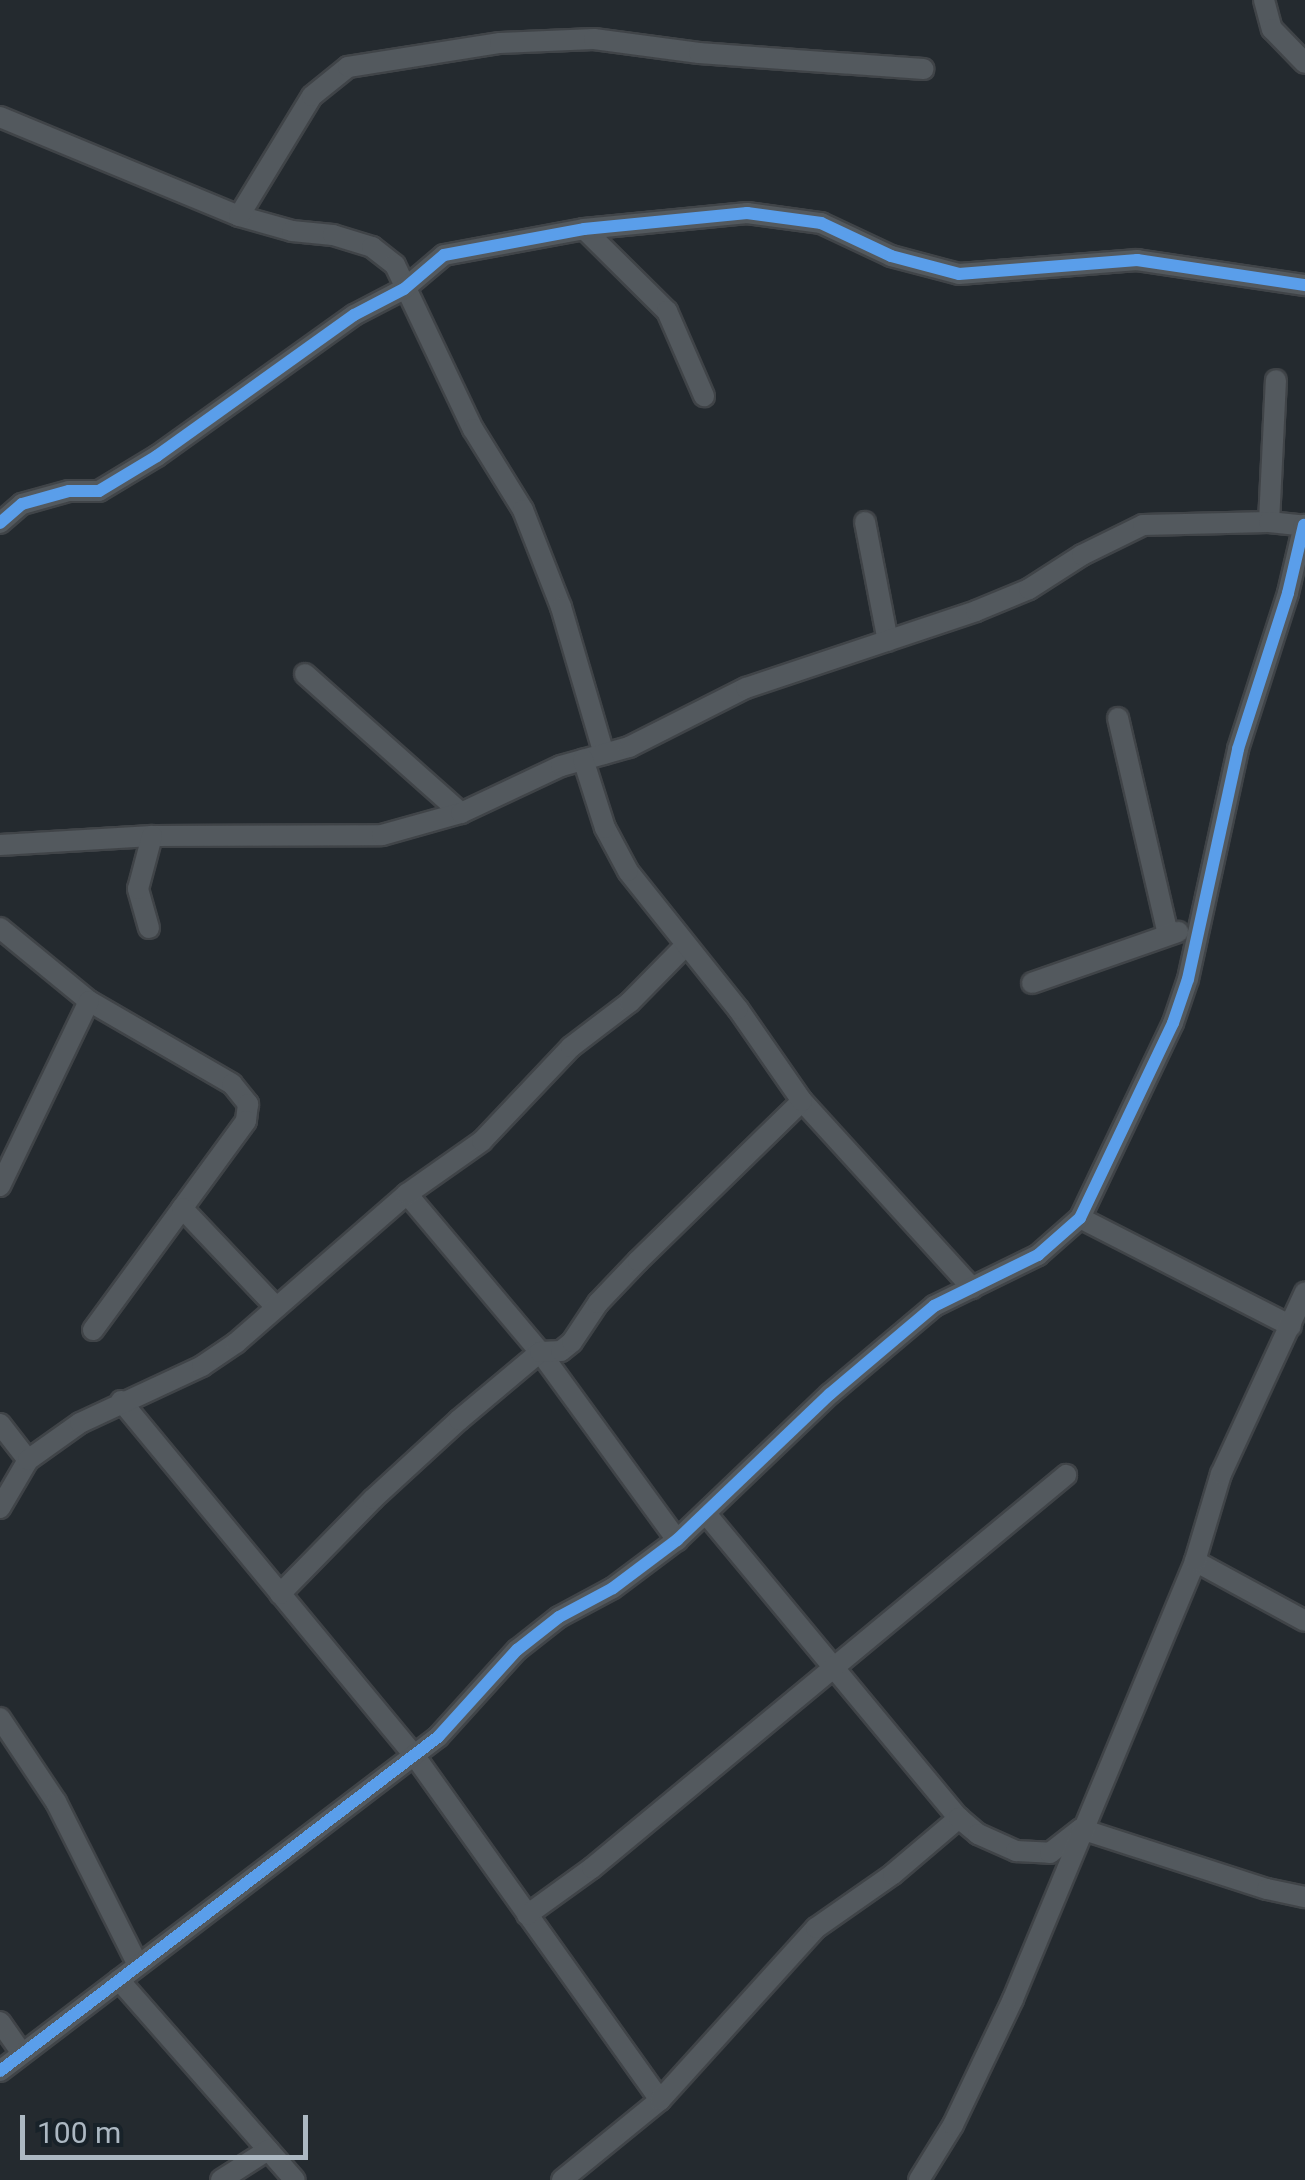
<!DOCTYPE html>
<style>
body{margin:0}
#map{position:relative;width:1305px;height:2180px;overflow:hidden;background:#242a2f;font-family:Roboto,sans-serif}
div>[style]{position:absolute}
.roads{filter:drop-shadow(2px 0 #404448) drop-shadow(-2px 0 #404448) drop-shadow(0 2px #404448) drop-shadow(0 -2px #404448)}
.street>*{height:20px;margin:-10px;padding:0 10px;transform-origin:10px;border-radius:10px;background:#53595e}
.cycleway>*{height:12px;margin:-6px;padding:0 6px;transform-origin:6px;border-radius:6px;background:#5a9eea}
span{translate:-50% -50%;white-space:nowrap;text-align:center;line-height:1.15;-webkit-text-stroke:9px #182229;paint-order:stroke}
.scale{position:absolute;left:20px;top:2115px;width:288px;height:45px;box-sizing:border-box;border:5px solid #acb8c2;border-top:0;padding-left:12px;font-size:30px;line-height:35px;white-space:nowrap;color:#acb8c2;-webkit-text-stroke:8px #182229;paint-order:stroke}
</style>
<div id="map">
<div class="roads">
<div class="street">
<div style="left:1264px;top:0;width:30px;rotate:75deg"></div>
<div style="left:1272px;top:29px;width:47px;rotate:45.9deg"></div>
<div style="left:0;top:117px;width:259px;rotate:22.5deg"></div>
<div style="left:239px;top:216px;width:55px;rotate:15.8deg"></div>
<div style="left:292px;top:231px;width:41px;rotate:5.6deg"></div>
<div style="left:333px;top:235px;width:41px;rotate:17.1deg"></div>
<div style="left:372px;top:247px;width:29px;rotate:38deg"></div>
<div style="left:395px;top:265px;width:182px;rotate:64.6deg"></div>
<div style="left:473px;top:429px;width:95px;rotate:58.3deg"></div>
<div style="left:523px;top:510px;width:104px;rotate:68.6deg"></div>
<div style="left:561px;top:607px;width:153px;rotate:73.7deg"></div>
<div style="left:239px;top:216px;width:140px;rotate:-58.7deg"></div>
<div style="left:312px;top:96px;width:46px;rotate:-38.9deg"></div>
<div style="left:348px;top:67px;width:154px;rotate:-9deg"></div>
<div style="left:500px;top:43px;width:94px;rotate:-2.4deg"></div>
<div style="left:594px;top:39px;width:106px;rotate:7.6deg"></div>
<div style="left:699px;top:53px;width:225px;rotate:4.1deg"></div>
<div style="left:584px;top:229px;width:117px;rotate:44.7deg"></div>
<div style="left:667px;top:311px;width:93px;rotate:66.5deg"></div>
<div style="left:865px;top:522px;width:121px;rotate:79.1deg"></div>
<div style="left:1269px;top:522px;width:142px;rotate:-87.2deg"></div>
<div style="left:0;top:523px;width:29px;rotate:-41deg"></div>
<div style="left:22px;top:504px;width:49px;rotate:-15.5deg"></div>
<div style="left:69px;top:491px;width:30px"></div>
<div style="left:99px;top:491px;width:68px;rotate:-31.1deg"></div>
<div style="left:157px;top:456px;width:242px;rotate:-35.6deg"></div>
<div style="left:354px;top:315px;width:56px;rotate:-27.5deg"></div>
<div style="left:404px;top:289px;width:52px;rotate:-40.4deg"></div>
<div style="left:444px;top:255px;width:142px;rotate:-10.5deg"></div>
<div style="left:584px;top:229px;width:164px;rotate:-5.6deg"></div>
<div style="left:747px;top:213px;width:75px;rotate:7.7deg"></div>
<div style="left:821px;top:223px;width:77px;rotate:25.2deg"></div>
<div style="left:891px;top:256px;width:70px;rotate:14.8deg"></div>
<div style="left:959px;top:274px;width:179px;rotate:-4.5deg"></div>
<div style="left:1137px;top:260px;width:170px;rotate:8.5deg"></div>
<div style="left:305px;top:674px;width:209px;rotate:41.7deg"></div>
<div style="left:1118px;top:718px;width:222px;rotate:77deg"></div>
<div style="left:0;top:845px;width:152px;rotate:-3.4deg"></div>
<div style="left:152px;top:836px;width:230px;rotate:-0.2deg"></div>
<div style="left:382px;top:835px;width:82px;rotate:-15.6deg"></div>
<div style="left:461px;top:813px;width:110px;rotate:-25.2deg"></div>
<div style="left:561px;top:766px;width:71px;rotate:-15.6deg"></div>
<div style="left:629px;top:747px;width:131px;rotate:-26.8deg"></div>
<div style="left:746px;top:688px;width:243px;rotate:-18.5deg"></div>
<div style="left:976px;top:611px;width:57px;rotate:-22.5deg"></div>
<div style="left:1029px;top:589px;width:63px;rotate:-32.7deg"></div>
<div style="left:1082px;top:555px;width:68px;rotate:-26.2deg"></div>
<div style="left:1143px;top:525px;width:126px;rotate:-1.4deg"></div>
<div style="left:1269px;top:522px;width:36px;rotate:6deg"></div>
<div style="left:0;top:928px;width:115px;rotate:39.4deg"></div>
<div style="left:89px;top:1001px;width:165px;rotate:30.1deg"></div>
<div style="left:232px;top:1084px;width:26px;rotate:51deg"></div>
<div style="left:248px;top:1104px;width:17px;rotate:97deg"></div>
<div style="left:246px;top:1121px;width:259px;rotate:126.2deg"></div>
<div style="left:149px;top:928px;width:41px;rotate:-105.8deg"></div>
<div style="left:138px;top:889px;width:55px;rotate:-75.2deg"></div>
<div style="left:1032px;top:983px;width:155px;rotate:-19.3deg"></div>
<div style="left:802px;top:1101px;width:253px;rotate:47.7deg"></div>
<div style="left:0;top:1186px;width:205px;rotate:-64.3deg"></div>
<div style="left:407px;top:1194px;width:207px;rotate:49.9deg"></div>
<div style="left:540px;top:1352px;width:233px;rotate:53.9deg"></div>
<div style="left:182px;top:1208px;width:137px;rotate:46.5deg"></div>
<div style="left:1080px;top:1218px;width:237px;rotate:27.1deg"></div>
<div style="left:121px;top:1401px;width:460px;rotate:50.4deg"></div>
<div style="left:414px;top:1755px;width:424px;rotate:54.5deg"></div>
<div style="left:0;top:1424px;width:46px;rotate:52.1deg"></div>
<div style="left:0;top:1508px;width:56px;rotate:-59.7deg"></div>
<div style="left:28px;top:1460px;width:64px;rotate:-35.4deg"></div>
<div style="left:80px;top:1423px;width:135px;rotate:-25deg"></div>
<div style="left:202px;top:1366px;width:41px;rotate:-34.1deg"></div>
<div style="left:236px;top:1343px;width:227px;rotate:-41.1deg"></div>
<div style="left:407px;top:1194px;width:92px;rotate:-35.2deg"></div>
<div style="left:482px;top:1141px;width:129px;rotate:-46.6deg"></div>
<div style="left:571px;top:1047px;width:74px;rotate:-37.3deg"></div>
<div style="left:630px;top:1002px;width:77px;rotate:-45.5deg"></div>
<div style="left:707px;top:1515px;width:394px;rotate:50.3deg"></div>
<div style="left:1195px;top:1561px;width:125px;rotate:28.6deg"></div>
<div style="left:280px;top:1594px;width:133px;rotate:-45.6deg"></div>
<div style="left:373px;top:1499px;width:117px;rotate:-42.6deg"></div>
<div style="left:459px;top:1420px;width:106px;rotate:-40deg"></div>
<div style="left:540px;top:1352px;width:21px;rotate:-3deg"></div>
<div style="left:561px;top:1351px;width:14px;rotate:-39deg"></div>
<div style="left:572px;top:1342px;width:47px;rotate:-56.3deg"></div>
<div style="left:598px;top:1303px;width:58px;rotate:-46.4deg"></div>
<div style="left:638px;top:1261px;width:229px;rotate:-44.3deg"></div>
<div style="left:802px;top:1101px;width:112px;rotate:-124.8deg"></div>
<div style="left:738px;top:1009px;width:176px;rotate:-128.6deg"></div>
<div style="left:628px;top:871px;width:49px;rotate:-118.1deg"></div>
<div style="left:605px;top:828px;width:72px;rotate:-107.7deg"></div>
<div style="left:0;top:1718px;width:101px;rotate:56.3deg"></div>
<div style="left:56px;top:1802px;width:182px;rotate:63.3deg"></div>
<div style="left:527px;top:1915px;width:80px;rotate:-35.9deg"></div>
<div style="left:592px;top:1868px;width:616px;rotate:-39.66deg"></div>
<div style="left:119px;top:1980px;width:266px;rotate:48.7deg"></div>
<div style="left:0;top:2022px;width:38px;rotate:55deg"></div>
<div style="left:0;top:2071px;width:551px;rotate:-37.33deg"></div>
<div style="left:438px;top:1737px;width:118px;rotate:-47.8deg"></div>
<div style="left:517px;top:1650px;width:53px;rotate:-38.2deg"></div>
<div style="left:559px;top:1617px;width:61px;rotate:-28.2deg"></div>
<div style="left:613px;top:1588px;width:80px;rotate:-36.9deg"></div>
<div style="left:677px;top:1540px;width:211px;rotate:-43.7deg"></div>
<div style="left:830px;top:1394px;width:136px;rotate:-40.2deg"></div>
<div style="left:934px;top:1306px;width:116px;rotate:-26.1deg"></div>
<div style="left:1038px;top:1255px;width:56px;rotate:-41.4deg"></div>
<div style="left:1080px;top:1218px;width:216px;rotate:-64.5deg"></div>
<div style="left:1173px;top:1023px;width:46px;rotate:-71.2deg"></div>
<div style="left:1188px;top:979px;width:235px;rotate:-77.7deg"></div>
<div style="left:1238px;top:749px;width:164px;rotate:-72.2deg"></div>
<div style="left:1288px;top:593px;width:70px;rotate:-76.8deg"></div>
<div style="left:221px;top:2180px;width:56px;rotate:-32.6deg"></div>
<div style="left:562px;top:2180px;width:127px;rotate:-39.2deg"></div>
<div style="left:660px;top:2100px;width:232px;rotate:-47.8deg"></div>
<div style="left:816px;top:1928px;width:94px;rotate:-35deg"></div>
<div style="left:893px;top:1874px;width:87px;rotate:-40.3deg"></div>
<div style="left:959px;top:1818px;width:25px;rotate:40deg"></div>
<div style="left:978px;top:1834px;width:42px;rotate:24.1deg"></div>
<div style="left:1016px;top:1851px;width:34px;rotate:3deg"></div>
<div style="left:1050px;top:1853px;width:39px;rotate:-38deg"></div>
<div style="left:1081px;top:1829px;width:195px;rotate:17.9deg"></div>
<div style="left:1267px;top:1889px;width:39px;rotate:12deg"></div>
<div style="left:919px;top:2180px;width:65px;rotate:-58.3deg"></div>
<div style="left:953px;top:2125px;width:140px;rotate:-64.5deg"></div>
<div style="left:1013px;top:1999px;width:474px;rotate:-67.4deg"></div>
<div style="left:1195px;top:1561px;width:91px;rotate:-73.4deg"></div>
<div style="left:1221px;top:1474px;width:200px;rotate:-65.2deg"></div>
</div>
</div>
<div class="cycleway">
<div style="left:0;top:523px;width:29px;rotate:-41deg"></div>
<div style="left:22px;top:504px;width:49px;rotate:-15.5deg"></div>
<div style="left:69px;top:491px;width:30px"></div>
<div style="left:99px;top:491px;width:68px;rotate:-31.1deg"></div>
<div style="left:157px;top:456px;width:242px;rotate:-35.6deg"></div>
<div style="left:354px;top:315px;width:56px;rotate:-27.5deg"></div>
<div style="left:404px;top:289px;width:52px;rotate:-40.4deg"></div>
<div style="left:444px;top:255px;width:142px;rotate:-10.5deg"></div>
<div style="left:584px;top:229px;width:164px;rotate:-5.6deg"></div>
<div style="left:747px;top:213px;width:75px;rotate:7.7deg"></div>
<div style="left:821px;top:223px;width:77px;rotate:25.2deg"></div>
<div style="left:891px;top:256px;width:70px;rotate:14.8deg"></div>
<div style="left:959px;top:274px;width:179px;rotate:-4.5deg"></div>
<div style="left:1137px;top:260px;width:170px;rotate:8.5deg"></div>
<div style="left:0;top:2071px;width:551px;rotate:-37.33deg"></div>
<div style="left:438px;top:1737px;width:118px;rotate:-47.8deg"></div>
<div style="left:517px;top:1650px;width:53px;rotate:-38.2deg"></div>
<div style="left:559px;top:1617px;width:61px;rotate:-28.2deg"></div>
<div style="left:613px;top:1588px;width:80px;rotate:-36.9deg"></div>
<div style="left:677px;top:1540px;width:211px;rotate:-43.7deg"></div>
<div style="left:830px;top:1394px;width:136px;rotate:-40.2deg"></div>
<div style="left:934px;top:1306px;width:116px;rotate:-26.1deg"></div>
<div style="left:1038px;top:1255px;width:56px;rotate:-41.4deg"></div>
<div style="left:1080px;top:1218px;width:216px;rotate:-64.5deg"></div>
<div style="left:1173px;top:1023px;width:46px;rotate:-71.2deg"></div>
<div style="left:1188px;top:979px;width:235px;rotate:-77.7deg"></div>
<div style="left:1238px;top:749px;width:164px;rotate:-72.2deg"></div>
<div style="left:1288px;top:593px;width:70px;rotate:-76.8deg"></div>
</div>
<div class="scale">100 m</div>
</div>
